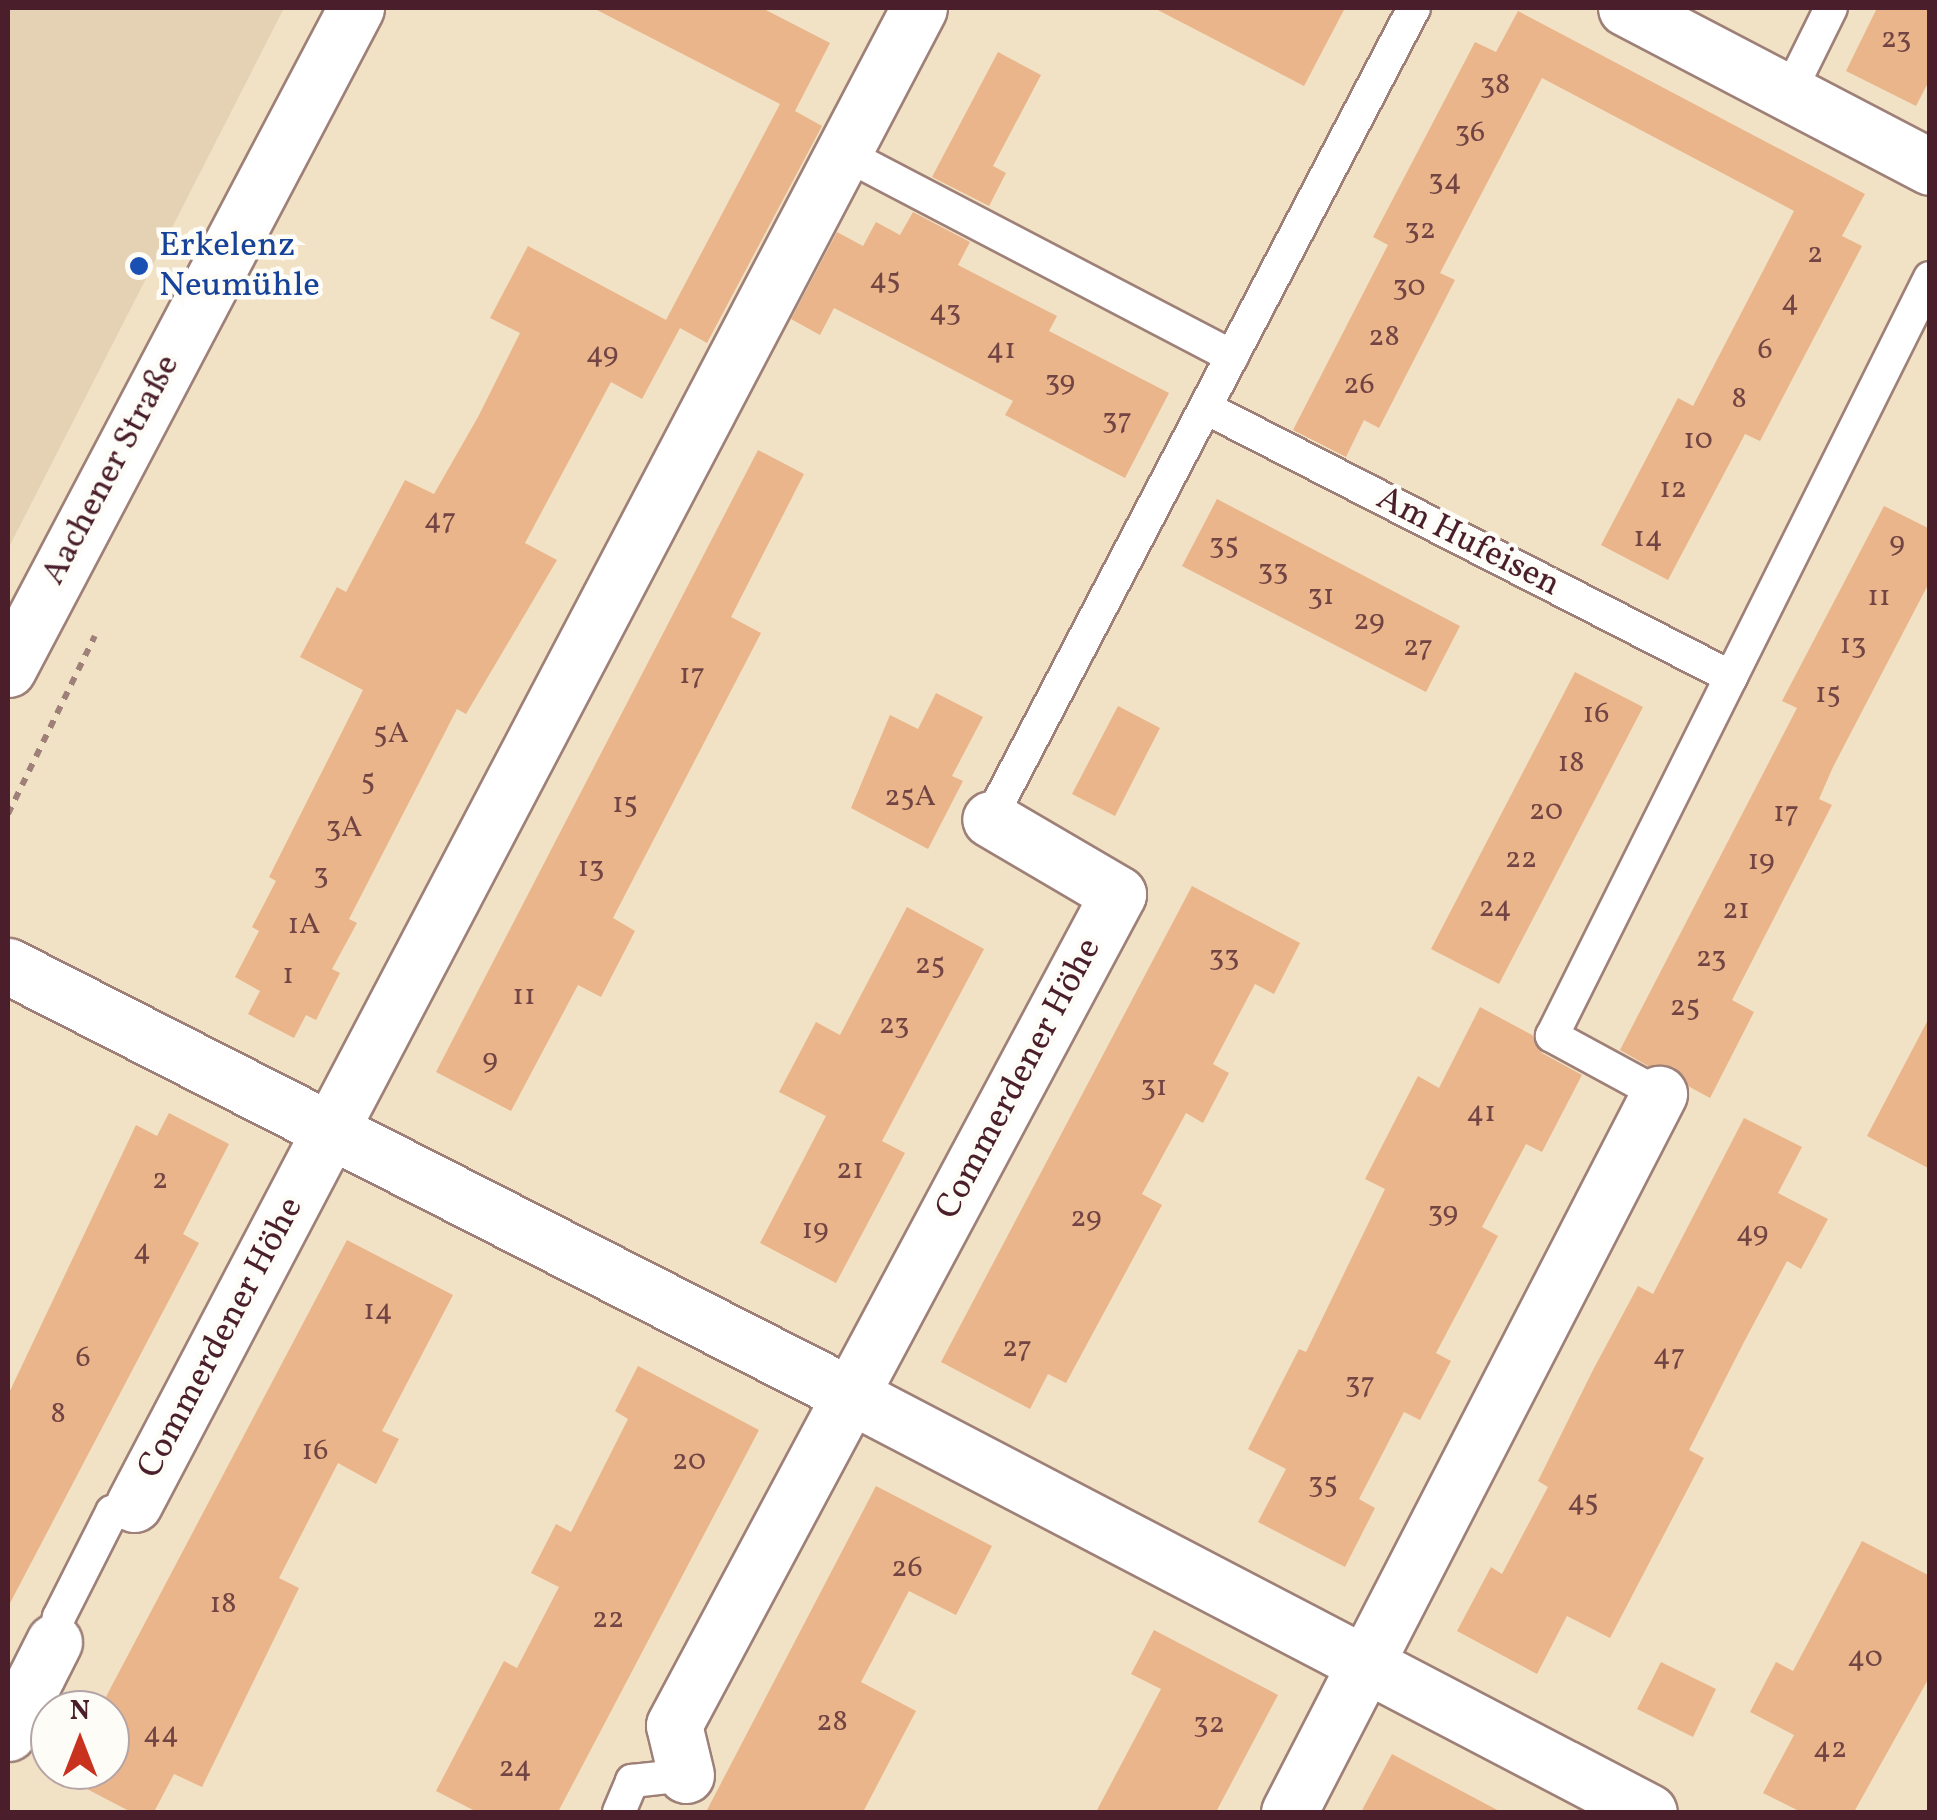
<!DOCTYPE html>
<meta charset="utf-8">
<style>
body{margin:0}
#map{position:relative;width:1937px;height:1820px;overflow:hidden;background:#f1e2c5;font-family:Vollkorn,serif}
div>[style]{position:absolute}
.built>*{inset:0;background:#e5d1b4}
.building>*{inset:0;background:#eab58b}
.path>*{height:6px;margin-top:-3px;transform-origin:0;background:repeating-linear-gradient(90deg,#9e8078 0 8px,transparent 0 16px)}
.roads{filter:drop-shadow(2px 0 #9e8078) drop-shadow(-2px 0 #9e8078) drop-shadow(0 2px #9e8078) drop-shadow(0 -2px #9e8078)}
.service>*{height:32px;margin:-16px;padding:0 16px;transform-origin:16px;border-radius:16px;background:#fff}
.minor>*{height:55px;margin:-27.5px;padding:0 27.5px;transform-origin:27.5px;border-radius:27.5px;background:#fff}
.secondary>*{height:55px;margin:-27.5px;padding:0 27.5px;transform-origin:27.5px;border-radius:27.5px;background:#fff}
.dots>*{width:28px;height:28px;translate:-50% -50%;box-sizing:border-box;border:5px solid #fdfcf7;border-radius:50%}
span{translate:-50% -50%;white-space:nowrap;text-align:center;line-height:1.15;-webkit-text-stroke:9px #fdfcf7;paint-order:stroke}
.number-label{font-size:30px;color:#724443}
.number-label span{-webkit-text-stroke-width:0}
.transit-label{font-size:35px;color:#164399}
.left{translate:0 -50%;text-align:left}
.street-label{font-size:35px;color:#4a1f2b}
.frame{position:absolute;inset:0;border:10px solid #4a1f2b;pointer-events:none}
.north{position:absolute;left:30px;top:1690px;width:100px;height:100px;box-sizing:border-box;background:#fdfcf7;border:2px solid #b5a4a5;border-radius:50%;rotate:0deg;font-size:28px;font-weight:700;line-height:40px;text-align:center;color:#4a1f2b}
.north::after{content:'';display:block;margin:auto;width:35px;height:45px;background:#c8321e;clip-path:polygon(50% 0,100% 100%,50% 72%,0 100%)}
</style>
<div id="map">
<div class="built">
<div style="clip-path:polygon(8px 8px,284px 8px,8px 549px)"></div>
</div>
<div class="building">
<div style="clip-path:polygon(593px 8px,762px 8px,830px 43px,795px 111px,822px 126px,707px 343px,680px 328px,642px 399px,611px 382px,525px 543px,557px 560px,466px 714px,457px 709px,349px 919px,357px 923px,332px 969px,340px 973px,316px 1020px,306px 1015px,294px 1038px,248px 1014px,260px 991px,235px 977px,259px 931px,252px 927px,276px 881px,269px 877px,363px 690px,300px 657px,337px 587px,346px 592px,405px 480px,434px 494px,478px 417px,520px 333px,490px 318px,528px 246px,666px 320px,780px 104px)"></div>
<div style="clip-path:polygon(1154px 8px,1345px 8px,1304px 86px)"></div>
<div style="clip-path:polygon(1877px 8px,1930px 8px,1930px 79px,1916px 106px,1846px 71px)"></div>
<div style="clip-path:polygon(1518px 11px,1865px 194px,1842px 236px,1862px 246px,1760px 441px,1745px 434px,1668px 580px,1601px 545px,1678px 398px,1693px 406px,1794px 211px,1542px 78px,1440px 273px,1455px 280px,1379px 428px,1364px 420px,1346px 457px,1293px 430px,1388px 245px,1373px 237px,1475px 42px,1496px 52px)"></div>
<div style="clip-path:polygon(998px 52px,1041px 75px,993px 166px,1006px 173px,989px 206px,932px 177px)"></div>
<div style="clip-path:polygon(913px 212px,970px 242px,958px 265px,1057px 316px,1049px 331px,1169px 393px,1125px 478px,1005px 415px,1013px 401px,834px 308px,820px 335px,791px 319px,837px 232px,863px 246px,876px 222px,900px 235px)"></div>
<div style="clip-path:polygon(758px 450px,804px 474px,731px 617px,761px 633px,613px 918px,635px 931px,601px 997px,578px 985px,511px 1111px,436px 1072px)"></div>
<div style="clip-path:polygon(1217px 499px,1460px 626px,1426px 692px,1182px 566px)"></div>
<div style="clip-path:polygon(1884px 506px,1930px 529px,1930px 581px,1833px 767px,1819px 799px,1832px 805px,1732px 1000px,1754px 1012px,1710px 1098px,1688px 1086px,1674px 1067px,1648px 1066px,1620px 1050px,1797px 708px,1782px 701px)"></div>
<div style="clip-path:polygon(1575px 672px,1643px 707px,1499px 984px,1431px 949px)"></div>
<div style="clip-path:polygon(936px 693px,983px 717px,952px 776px,963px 781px,928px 849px,851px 808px,890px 715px,918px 729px)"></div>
<div style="clip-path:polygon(1118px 706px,1160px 728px,1115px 816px,1072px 794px)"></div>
<div style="clip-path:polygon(1192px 886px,1300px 943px,1274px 994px,1255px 984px,1213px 1064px,1229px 1073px,1203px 1123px,1186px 1113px,1142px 1194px,1162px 1205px,1066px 1383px,1048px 1374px,1030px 1409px,941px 1362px)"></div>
<div style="clip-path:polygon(907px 907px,984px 949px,882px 1141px,905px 1153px,836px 1283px,760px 1243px,826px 1116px,779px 1092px,816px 1022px,840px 1035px)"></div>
<div style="clip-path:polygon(1480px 1007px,1532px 1035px,1542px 1053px,1582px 1075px,1542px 1152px,1526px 1144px,1482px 1227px,1498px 1236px,1436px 1353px,1451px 1361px,1420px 1420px,1404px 1412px,1359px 1499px,1375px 1508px,1345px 1567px,1258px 1522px,1286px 1469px,1248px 1449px,1299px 1349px,1306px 1352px,1385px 1189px,1365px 1179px,1418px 1076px,1439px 1088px)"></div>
<div style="clip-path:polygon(1930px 1016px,1930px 1169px,1867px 1136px)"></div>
<div style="clip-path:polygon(169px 1113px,229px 1144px,183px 1234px,199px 1243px,8px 1607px,8px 1395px,136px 1125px,157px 1136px)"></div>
<div style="clip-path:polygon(1744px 1118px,1802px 1147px,1778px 1193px,1828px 1219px,1801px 1269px,1787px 1261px,1744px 1342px,1689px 1450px,1704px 1458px,1610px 1638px,1567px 1616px,1537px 1674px,1457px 1631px,1491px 1567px,1502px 1574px,1548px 1487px,1538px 1481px,1593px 1370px,1638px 1286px,1653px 1294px)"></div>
<div style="clip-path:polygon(347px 1240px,453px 1295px,382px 1431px,399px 1439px,376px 1484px,338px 1463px,279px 1578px,299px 1588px,202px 1787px,174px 1774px,154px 1812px,131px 1812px,64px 1777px,68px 1770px,110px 1770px,110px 1710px,99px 1710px)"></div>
<div style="clip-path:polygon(638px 1366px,759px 1430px,558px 1812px,477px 1812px,436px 1791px,504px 1661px,517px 1668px,559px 1587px,531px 1573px,556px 1524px,571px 1532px,628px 1419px,615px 1411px)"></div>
<div style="clip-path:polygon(876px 1486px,992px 1546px,956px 1615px,909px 1591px,861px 1682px,916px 1711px,863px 1812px,706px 1812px)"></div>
<div style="clip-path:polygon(1862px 1541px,1930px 1576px,1930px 1676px,1854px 1812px,1801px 1812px,1763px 1793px,1794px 1735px,1750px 1712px,1776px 1662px,1793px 1671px)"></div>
<div style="clip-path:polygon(1154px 1630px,1278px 1695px,1216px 1812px,1096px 1812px,1161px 1689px,1131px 1674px)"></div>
<div style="clip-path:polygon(1661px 1662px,1716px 1689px,1693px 1737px,1637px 1709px)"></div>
<div style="clip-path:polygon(1392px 1754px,1501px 1812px,1361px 1812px)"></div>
</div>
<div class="path">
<div style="left:8px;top:814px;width:198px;rotate:-64deg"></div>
</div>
<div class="roads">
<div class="service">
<div style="left:1787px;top:97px;width:99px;rotate:-63.7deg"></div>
<div style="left:843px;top:153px;width:439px;rotate:27.6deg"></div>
<div style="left:1206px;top:408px;width:590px;rotate:27.13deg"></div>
<div style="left:990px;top:819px;width:915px;rotate:-62.4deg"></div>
<div style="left:1659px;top:1094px;width:122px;rotate:-151.5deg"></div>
<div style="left:1552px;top:1036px;width:847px;rotate:-63.5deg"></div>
<div style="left:54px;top:1642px;width:25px;rotate:-79deg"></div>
<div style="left:59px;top:1617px;width:118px;rotate:-63.2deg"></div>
<div style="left:112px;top:1512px;width:23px;rotate:-20deg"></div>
<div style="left:619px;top:1812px;width:34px;rotate:-67deg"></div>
<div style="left:632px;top:1781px;width:54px;rotate:-6.3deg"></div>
</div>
<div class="minor">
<div style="left:1626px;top:8px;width:343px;rotate:27.6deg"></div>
<div style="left:8px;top:966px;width:945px;rotate:27deg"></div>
<div style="left:850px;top:1395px;width:901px;rotate:27.56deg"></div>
<div style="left:134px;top:1504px;width:1689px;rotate:-62.31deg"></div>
<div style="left:8px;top:1733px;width:102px;rotate:-63.2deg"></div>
<div style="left:686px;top:1775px;width:51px;rotate:-103.5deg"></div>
<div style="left:674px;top:1725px;width:942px;rotate:-61.88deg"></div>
<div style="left:1118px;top:894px;width:148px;rotate:-149.6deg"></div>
<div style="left:1289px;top:1812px;width:808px;rotate:-62.74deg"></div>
</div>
<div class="secondary">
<div style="left:8px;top:669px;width:747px;rotate:-62.23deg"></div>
</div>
</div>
<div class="dots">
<div style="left:139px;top:266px;background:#1a4fb4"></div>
</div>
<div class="number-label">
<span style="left:1896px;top:39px">23</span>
<span style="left:1495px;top:85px">38</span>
<span style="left:1470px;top:133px">36</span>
<span style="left:1445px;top:181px">34</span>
<span style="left:1420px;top:230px">32</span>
<span style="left:1815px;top:254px">2</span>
<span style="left:885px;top:280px">45</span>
<span style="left:1409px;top:287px">30</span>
<span style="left:1790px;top:302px">4</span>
<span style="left:945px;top:312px">43</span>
<span style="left:1384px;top:337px">28</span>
<span style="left:1001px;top:350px">41</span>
<span style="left:1765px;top:350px">6</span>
<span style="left:602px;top:354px">49</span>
<span style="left:1060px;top:382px">39</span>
<span style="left:1359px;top:385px">26</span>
<span style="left:1739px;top:399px">8</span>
<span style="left:1117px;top:420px">37</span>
<span style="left:1698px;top:440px">10</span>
<span style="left:1673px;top:489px">12</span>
<span style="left:440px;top:520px">47</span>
<span style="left:1648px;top:538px">14</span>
<span style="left:1897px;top:543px">9</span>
<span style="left:1224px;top:545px">35</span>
<span style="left:1273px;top:571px">33</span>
<span style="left:1321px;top:596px">31</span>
<span style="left:1879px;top:597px">11</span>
<span style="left:1369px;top:621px">29</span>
<span style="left:1853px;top:645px">13</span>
<span style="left:1418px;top:647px">27</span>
<span style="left:692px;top:675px">17</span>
<span style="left:1828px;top:694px">15</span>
<span style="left:1596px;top:714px">16</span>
<span style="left:391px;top:734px">5A</span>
<span style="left:1571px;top:763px">18</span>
<span style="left:368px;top:781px">5</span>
<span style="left:910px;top:797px">25A</span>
<span style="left:625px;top:804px">15</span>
<span style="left:1546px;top:811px">20</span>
<span style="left:1786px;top:813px">17</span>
<span style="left:344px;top:828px">3A</span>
<span style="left:1521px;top:859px">22</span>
<span style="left:1761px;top:861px">19</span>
<span style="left:591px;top:868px">13</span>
<span style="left:321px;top:875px">3</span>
<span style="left:1495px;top:908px">24</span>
<span style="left:1736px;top:910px">21</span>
<span style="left:304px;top:925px">1A</span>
<span style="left:1224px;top:957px">33</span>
<span style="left:1711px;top:958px">23</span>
<span style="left:930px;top:965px">25</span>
<span style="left:288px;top:975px">1</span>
<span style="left:524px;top:996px">11</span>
<span style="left:1685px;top:1007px">25</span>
<span style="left:894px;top:1025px">23</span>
<span style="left:490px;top:1060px">9</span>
<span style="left:1154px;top:1087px">31</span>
<span style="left:1481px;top:1113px">41</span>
<span style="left:850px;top:1170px">21</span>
<span style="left:160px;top:1180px">2</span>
<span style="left:1443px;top:1213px">39</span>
<span style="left:1086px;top:1218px">29</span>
<span style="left:815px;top:1230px">19</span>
<span style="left:1752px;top:1233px">49</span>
<span style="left:142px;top:1251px">4</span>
<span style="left:378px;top:1311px">14</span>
<span style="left:1017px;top:1348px">27</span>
<span style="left:1669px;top:1356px">47</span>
<span style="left:83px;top:1358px">6</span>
<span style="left:1360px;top:1384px">37</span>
<span style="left:58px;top:1414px">8</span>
<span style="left:315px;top:1451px">16</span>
<span style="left:689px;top:1461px">20</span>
<span style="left:1323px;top:1484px">35</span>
<span style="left:1583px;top:1502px">45</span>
<span style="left:907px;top:1568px">26</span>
<span style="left:223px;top:1604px">18</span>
<span style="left:608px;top:1619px">22</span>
<span style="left:1865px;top:1658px">40</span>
<span style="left:832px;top:1722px">28</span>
<span style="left:1209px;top:1724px">32</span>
<span style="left:161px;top:1734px">44</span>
<span style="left:1830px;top:1749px">42</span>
<span style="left:515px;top:1768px">24</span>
</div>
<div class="transit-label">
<span class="left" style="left:159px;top:266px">Erkelenz<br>Neumühle</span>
</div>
<div class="street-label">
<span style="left:111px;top:470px;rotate:-62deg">Aachener Straße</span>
<span style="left:1468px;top:542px;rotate:27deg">Am Hufeisen</span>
<span style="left:1019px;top:1079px;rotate:-62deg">Commerdener Höhe</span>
<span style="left:221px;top:1338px;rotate:-62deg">Commerdener Höhe</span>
</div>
<div class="frame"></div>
<div class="north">N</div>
</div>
